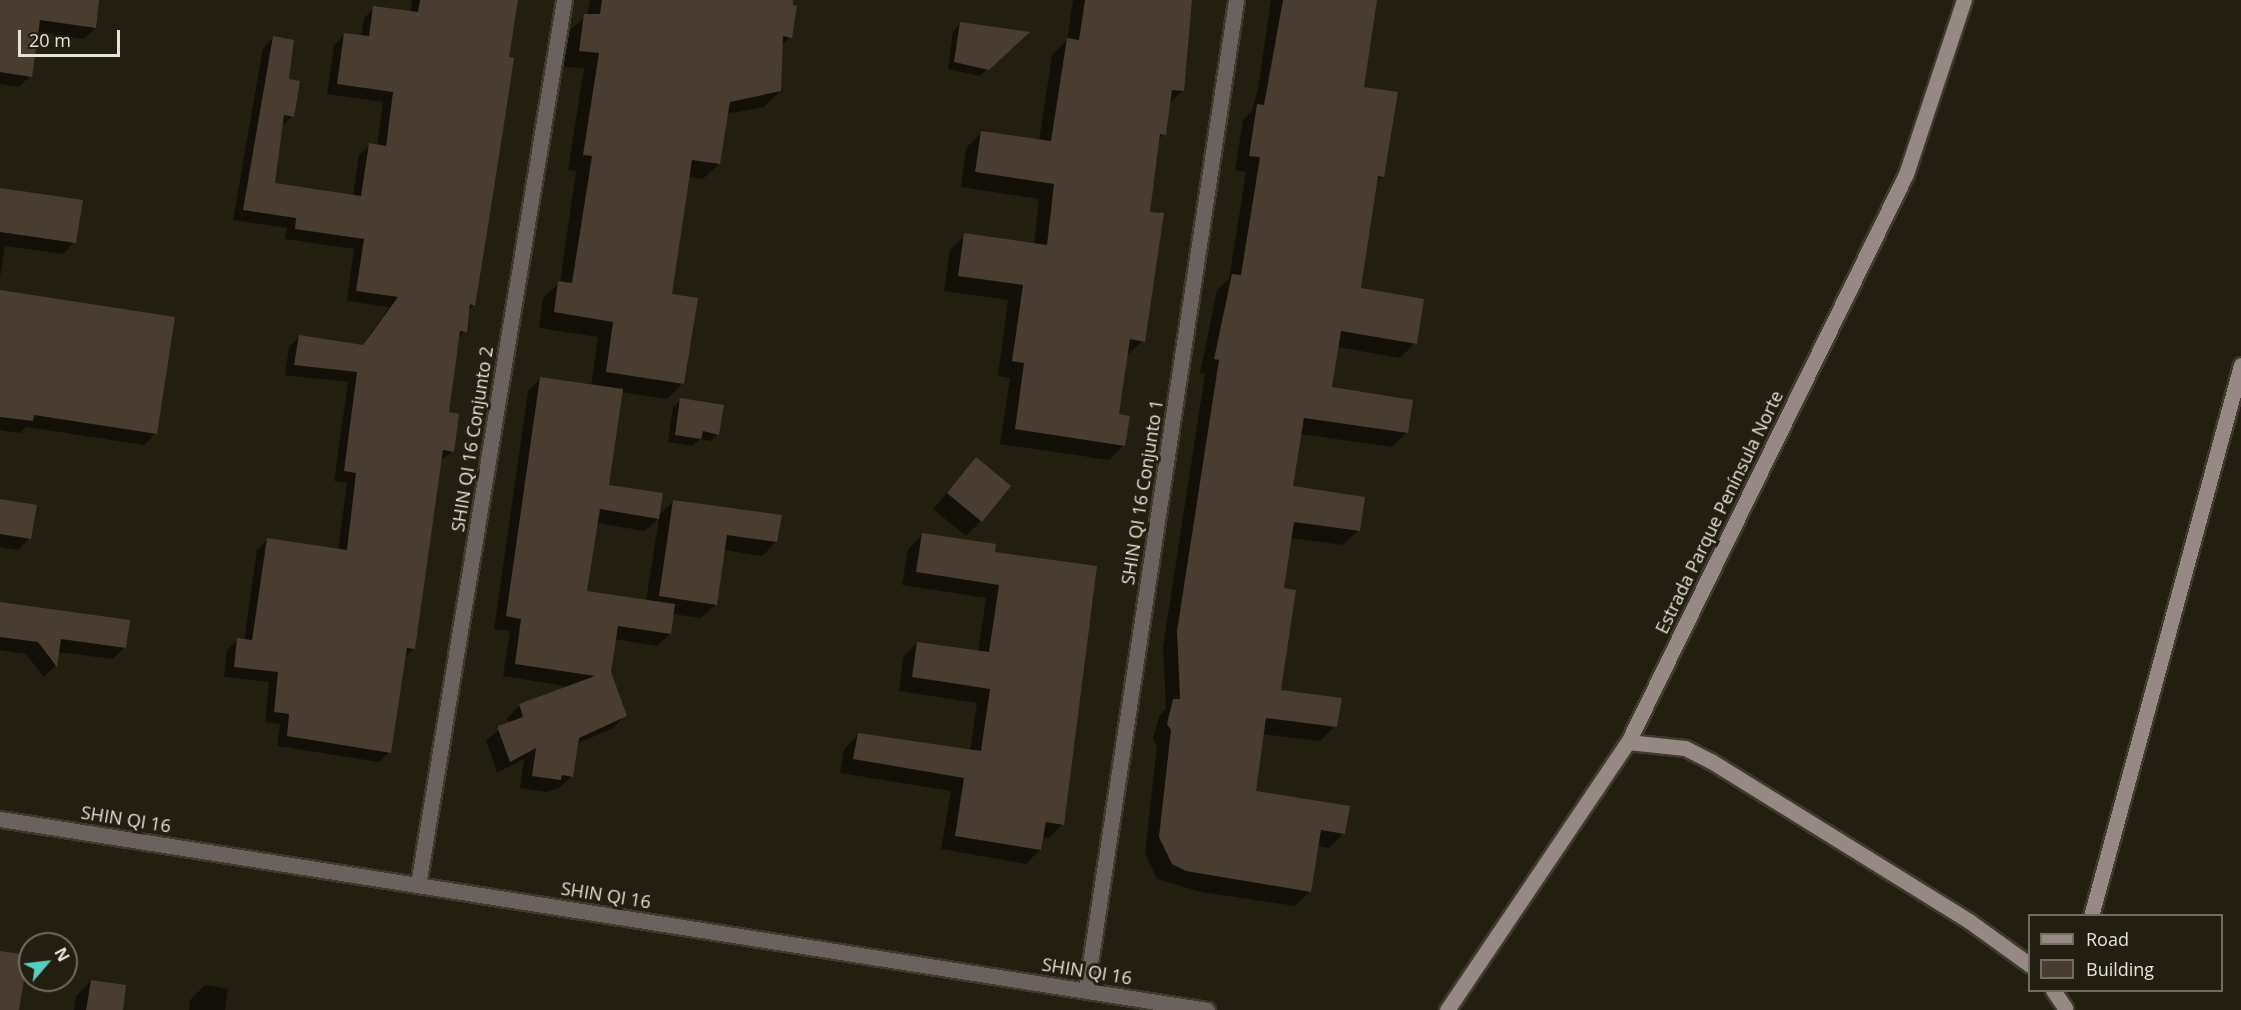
<!DOCTYPE html>
<meta charset="utf-8">
<style>
body{margin:0}
#map{position:relative;width:2241px;height:1010px;overflow:hidden;background:#231f10;font-family:"Open Sans",sans-serif}
div>[style]{position:absolute}
.shadow>*{inset:0;background:#0007}
.building>*{inset:0;background:#483d30}
.roads{filter:drop-shadow(2px 0 #3e3a2c) drop-shadow(-2px 0 #3e3a2c) drop-shadow(0 2px #3e3a2c) drop-shadow(0 -2px #3e3a2c)}
.minor>*{height:15px;margin:-7.5px;padding:0 7.5px;transform-origin:7.5px;border-radius:7.5px;background:#6b625f}
.tertiary>*{height:15px;margin:-7.5px;padding:0 7.5px;transform-origin:7.5px;border-radius:7.5px;background:#6b625f}
.secondary>*{height:15px;margin:-7.5px;padding:0 7.5px;transform-origin:7.5px;border-radius:7.5px;background:#968884}
span{translate:-50% -50%;white-space:nowrap;text-align:center;line-height:1.15;-webkit-text-stroke:6px #231f10;paint-order:stroke}
.street-label{font-size:18px;color:#e5e2d9}
.legend{position:absolute;left:2028px;top:914px;width:195px;height:78px;box-sizing:border-box;background:#231f10;border:2px solid #716d60;margin:0;padding:8px 10px;list-style:none;font-size:18px;color:#e5e2d9}
.legend li{display:flex;align-items:center;gap:12px;height:30px}
.legend b{width:30px;border:2px solid #716d60}
.north{position:absolute;left:18px;top:932px;width:60px;height:60px;box-sizing:border-box;background:#231f10;border:2px solid #716d60;border-radius:50%;rotate:62deg;font-size:16px;font-weight:700;line-height:24px;text-align:center;color:#e5e2d9}
.north::after{content:'';display:block;margin:auto;width:21px;height:27px;background:#57cec1;clip-path:polygon(50% 0,100% 100%,50% 72%,0 100%)}
.scale{position:absolute;left:18px;top:30px;width:102px;height:27px;box-sizing:border-box;border:3px solid #e5e2d9;border-top:0;padding-left:8px;font-size:18px;line-height:21px;white-space:nowrap;color:#e5e2d9;-webkit-text-stroke:4px #231f10;paint-order:stroke}
</style>
<div id="map">
<div class="shadow">
<div style="clip-path:polygon(0 0,97px 0,95px 28px,84px 39px,37px 32px,30px 76px,19px 87px,0 84px)"></div>
<div style="clip-path:polygon(412px 0,516px 0,474px 305px,468px 311px,465px 331px,458px 339px,447px 413px,453px 451px,440px 461px,414px 649px,404px 658px,390px 752px,379px 762px,277px 746px,280px 724px,265px 722px,269px 682px,224px 677px,227px 650px,238px 640px,244px 641px,257px 550px,267px 540px,338px 551px,347px 483px,334px 481px,348px 382px,285px 375px,289px 347px,299px 337px,361px 347px,389px 307px,347px 301px,354px 249px,285px 239px,287px 228px,233px 220px,263px 48px,273px 38px,287px 80px,292px 116px,282px 126px,273px 184px,353px 196px,359px 155px,370px 145px,377px 146px,383px 102px,327px 94px,334px 45px,345px 34px,361px 37px,364px 18px,374px 8px,410px 13px)"></div>
<div style="clip-path:polygon(evenodd,590px 0,791px 0,790px 37px,781px 47px,780px 91px,764px 107px,726px 114px,719px 164px,703px 179px,688px 177px,670px 295px,683px 383px,667px 399px,621px 392px,607px 487px,658px 516px,673px 501px,776px 542px,762px 556px,723px 550px,716px 604px,701px 618px,672px 614px,670px 634px,657px 646px,614px 639px,609px 672px,625px 715px,613px 728px,577px 744px,572px 776px,559px 788px,547px 792px,520px 788px,524px 759px,497px 773px,486px 740px,509px 723px,507px 718px,520px 705px,571px 687px,503px 676px,510px 631px,494px 629px,528px 391px,540px 379px,591px 386px,598px 337px,539px 328px,543px 298px,560px 282px,576px 171px,568px 170px,584px 68px,563px 67px,569px 31px,587px 15px,590px 0,659px 518px,646px 601px,585px 592px,596px 523px,645px 531px,659px 518px)"></div>
<div style="clip-path:polygon(1073px 0,1191px 0,1183px 90px,1169px 104px,1164px 134px,1157px 141px,1148px 213px,1143px 341px,1126px 356px,1118px 416px,1124px 445px,1109px 460px,1000px 444px,1010px 378px,998px 376px,1008px 300px,944px 291px,950px 250px,965px 235px,1034px 245px,1039px 199px,961px 187px,966px 148px,981px 133px,1039px 141px,1052px 55px,1067px 40px)"></div>
<div style="clip-path:polygon(1271px 0,1376px 0,1362px 88px,1383px 176px,1375px 184px,1359px 289px,1415px 343px,1400px 358px,1337px 347px,1330px 389px,1407px 432px,1392px 447px,1300px 434px,1291px 487px,1358px 531px,1343px 545px,1290px 538px,1282px 590px,1279px 691px,1335px 726px,1320px 741px,1262px 734px,1254px 792px,1344px 833px,1329px 848px,1317px 846px,1310px 891px,1295px 906px,1201px 892px,1157px 879px,1145px 853px,1157px 746px,1153px 739px,1159px 716px,1166px 709px,1163px 647px,1205px 374px,1200px 373px,1217px 290px,1229px 279px,1246px 172px,1235px 170px,1243px 120px,1252px 111px,1258px 88px)"></div>
<div style="clip-path:polygon(960px 24px,1020px 40px,980px 76px,948px 69px,953px 31px)"></div>
<div style="clip-path:polygon(0 191px,75px 242px,63px 254px,5px 246px,0 278px)"></div>
<div style="clip-path:polygon(0 291px,155px 434px,144px 445px,26px 427px,20px 433px,0 430px)"></div>
<div style="clip-path:polygon(681px 400px,718px 434px,711px 441px,700px 439px,693px 446px,668px 442px,673px 407px)"></div>
<div style="clip-path:polygon(976px 459px,981px 521px,966px 536px,933px 509px)"></div>
<div style="clip-path:polygon(0 500px,30px 538px,18px 550px,0 547px)"></div>
<div style="clip-path:polygon(922px 535px,993px 553px,1063px 824px,1049px 838px,1042px 837px,1040px 850px,1026px 864px,941px 849px,951px 791px,840px 773px,844px 749px,858px 735px,970px 751px,977px 703px,899px 691px,903px 657px,917px 643px,978px 652px,986px 598px,902px 585px,908px 549px)"></div>
<div style="clip-path:polygon(0 603px,125px 647px,113px 659px,57px 652px,55px 666px,44px 677px,26px 654px,0 650px)"></div>
<div style="clip-path:polygon(91px 981px,121px 1010px,74px 1010px,76px 996px)"></div>
<div style="clip-path:polygon(205px 985px,228px 989px,225px 1010px,189px 1010px,190px 1000px)"></div>
</div>
<div class="building">
<div style="clip-path:polygon(0 0,99px 0,96px 28px,40px 20px,32px 77px,0 72px)"></div>
<div style="clip-path:polygon(420px 0,518px 0,509px 57px,514px 58px,510px 85px,489px 220px,475px 306px,470px 304px,467px 332px,460px 331px,449px 412px,459px 414px,454px 452px,443px 450px,415px 649px,407px 648px,391px 753px,287px 736px,289px 714px,274px 712px,278px 672px,234px 667px,237px 638px,252px 640px,267px 538px,347px 550px,356px 473px,344px 471px,357px 372px,294px 365px,299px 335px,363px 345px,398px 297px,356px 291px,364px 239px,295px 229px,296px 218px,243px 210px,273px 36px,294px 40px,289px 79px,300px 81px,294px 117px,284px 115px,275px 183px,361px 196px,369px 143px,386px 146px,393px 92px,337px 84px,344px 33px,369px 36px,373px 6px,418px 12px)"></div>
<div style="clip-path:polygon(602px 0,793px 0,793px 5px,797px 6px,792px 38px,783px 36px,781px 91px,730px 102px,720px 164px,692px 160px,672px 294px,698px 298px,684px 384px,606px 372px,613px 322px,554px 312px,558px 281px,572px 283px,592px 156px,583px 155px,599px 53px,579px 51px,584px 14px,600px 14px)"></div>
<div style="clip-path:polygon(1085px 0,1192px 0,1184px 91px,1172px 90px,1166px 135px,1160px 134px,1150px 212px,1164px 213px,1145px 342px,1130px 339px,1119px 414px,1130px 416px,1125px 446px,1015px 429px,1024px 363px,1012px 361px,1023px 285px,958px 276px,964px 233px,1047px 245px,1054px 184px,975px 172px,981px 131px,1051px 141px,1067px 38px,1079px 40px)"></div>
<div style="clip-path:polygon(1283px 0,1377px 0,1364px 87px,1398px 92px,1384px 177px,1378px 176px,1361px 288px,1424px 299px,1417px 344px,1341px 331px,1332px 387px,1413px 400px,1408px 433px,1304px 418px,1293px 486px,1365px 497px,1360px 531px,1294px 522px,1284px 588px,1296px 590px,1281px 690px,1342px 698px,1337px 727px,1266px 718px,1256px 791px,1350px 806px,1345px 834px,1321px 830px,1311px 892px,1186px 871px,1172px 864px,1159px 837px,1171px 730px,1167px 724px,1173px 699px,1180px 699px,1177px 631px,1219px 360px,1214px 359px,1232px 274px,1241px 275px,1260px 157px,1249px 156px,1257px 104px,1264px 105px)"></div>
<div style="clip-path:polygon(960px 22px,1030px 32px,989px 70px,954px 62px)"></div>
<div style="clip-path:polygon(0 188px,83px 200px,76px 243px,0 232px)"></div>
<div style="clip-path:polygon(0 290px,175px 317px,157px 434px,34px 415px,33px 421px,0 417px)"></div>
<div style="clip-path:polygon(540px 377px,623px 389px,609px 485px,663px 493px,659px 519px,600px 509px,587px 591px,675px 604px,671px 634px,618px 626px,611px 672px,627px 716px,579px 738px,573px 777px,562px 775px,561px 780px,532px 776px,536px 748px,510px 762px,498px 729px,498px 726px,523px 717px,519px 704px,595px 676px,515px 664px,521px 619px,506px 616px)"></div>
<div style="clip-path:polygon(680px 398px,724px 405px,719px 435px,703px 431px,701px 439px,675px 435px)"></div>
<div style="clip-path:polygon(976px 457px,1011px 486px,982px 522px,947px 493px)"></div>
<div style="clip-path:polygon(0 499px,37px 505px,31px 539px,0 534px)"></div>
<div style="clip-path:polygon(673px 500px,782px 515px,777px 542px,727px 535px,717px 605px,659px 596px)"></div>
<div style="clip-path:polygon(922px 533px,996px 544px,995px 552px,1097px 566px,1064px 825px,1046px 822px,1041px 850px,955px 836px,964px 778px,853px 759px,858px 733px,981px 751px,990px 689px,912px 677px,917px 642px,989px 652px,999px 585px,916px 572px)"></div>
<div style="clip-path:polygon(0 602px,130px 620px,126px 648px,61px 639px,57px 667px,38px 642px,0 637px)"></div>
<div style="clip-path:polygon(0 951px,28px 955px,19px 1010px,0 1010px)"></div>
<div style="clip-path:polygon(91px 980px,126px 985px,123px 1010px,86px 1010px)"></div>
</div>
<div class="roads">
<div class="minor">
<div style="left:418px;top:885px;width:897px;rotate:-80.63deg"></div>
<div style="left:1086px;top:990px;width:1001px;rotate:-81.38deg"></div>
</div>
<div class="tertiary">
<div style="left:0;top:819px;width:1222px;rotate:8.99deg"></div>
</div>
<div class="secondary">
<div style="left:1628px;top:742px;width:57px;rotate:6deg"></div>
<div style="left:1685px;top:748px;width:29px;rotate:27deg"></div>
<div style="left:1711px;top:761px;width:304px;rotate:31.8deg"></div>
<div style="left:1969px;top:921px;width:75px;rotate:35.8deg"></div>
<div style="left:2091px;top:916px;width:571px;rotate:-74.77deg"></div>
<div style="left:2053px;top:990px;width:22px;rotate:56deg"></div>
<div style="left:1447px;top:1010px;width:323px;rotate:-56deg"></div>
<div style="left:1628px;top:742px;width:632px;rotate:-63.92deg"></div>
<div style="left:1906px;top:174px;width:183px;rotate:-71.6deg"></div>
</div>
</div>
<div class="street-label">
<span style="left:472px;top:439px;rotate:-81deg">SHIN QI 16 Conjunto 2</span>
<span style="left:1142px;top:492px;rotate:-81deg">SHIN QI 16 Conjunto 1</span>
<span style="left:1719px;top:512px;rotate:-64deg">Estrada Parque Península Norte</span>
<span style="left:126px;top:819px;rotate:9deg">SHIN QI 16</span>
<span style="left:606px;top:895px;rotate:9deg">SHIN QI 16</span>
<span style="left:1087px;top:971px;rotate:9deg">SHIN QI 16</span>
</div>
<ul class="legend">
<li><b style="height:8px;background:#968884"></b>Road</li>
<li><b style="height:16px;background:#483d30"></b>Building</li>
</ul>
<div class="north">N</div>
<div class="scale">20 m</div>
</div>
